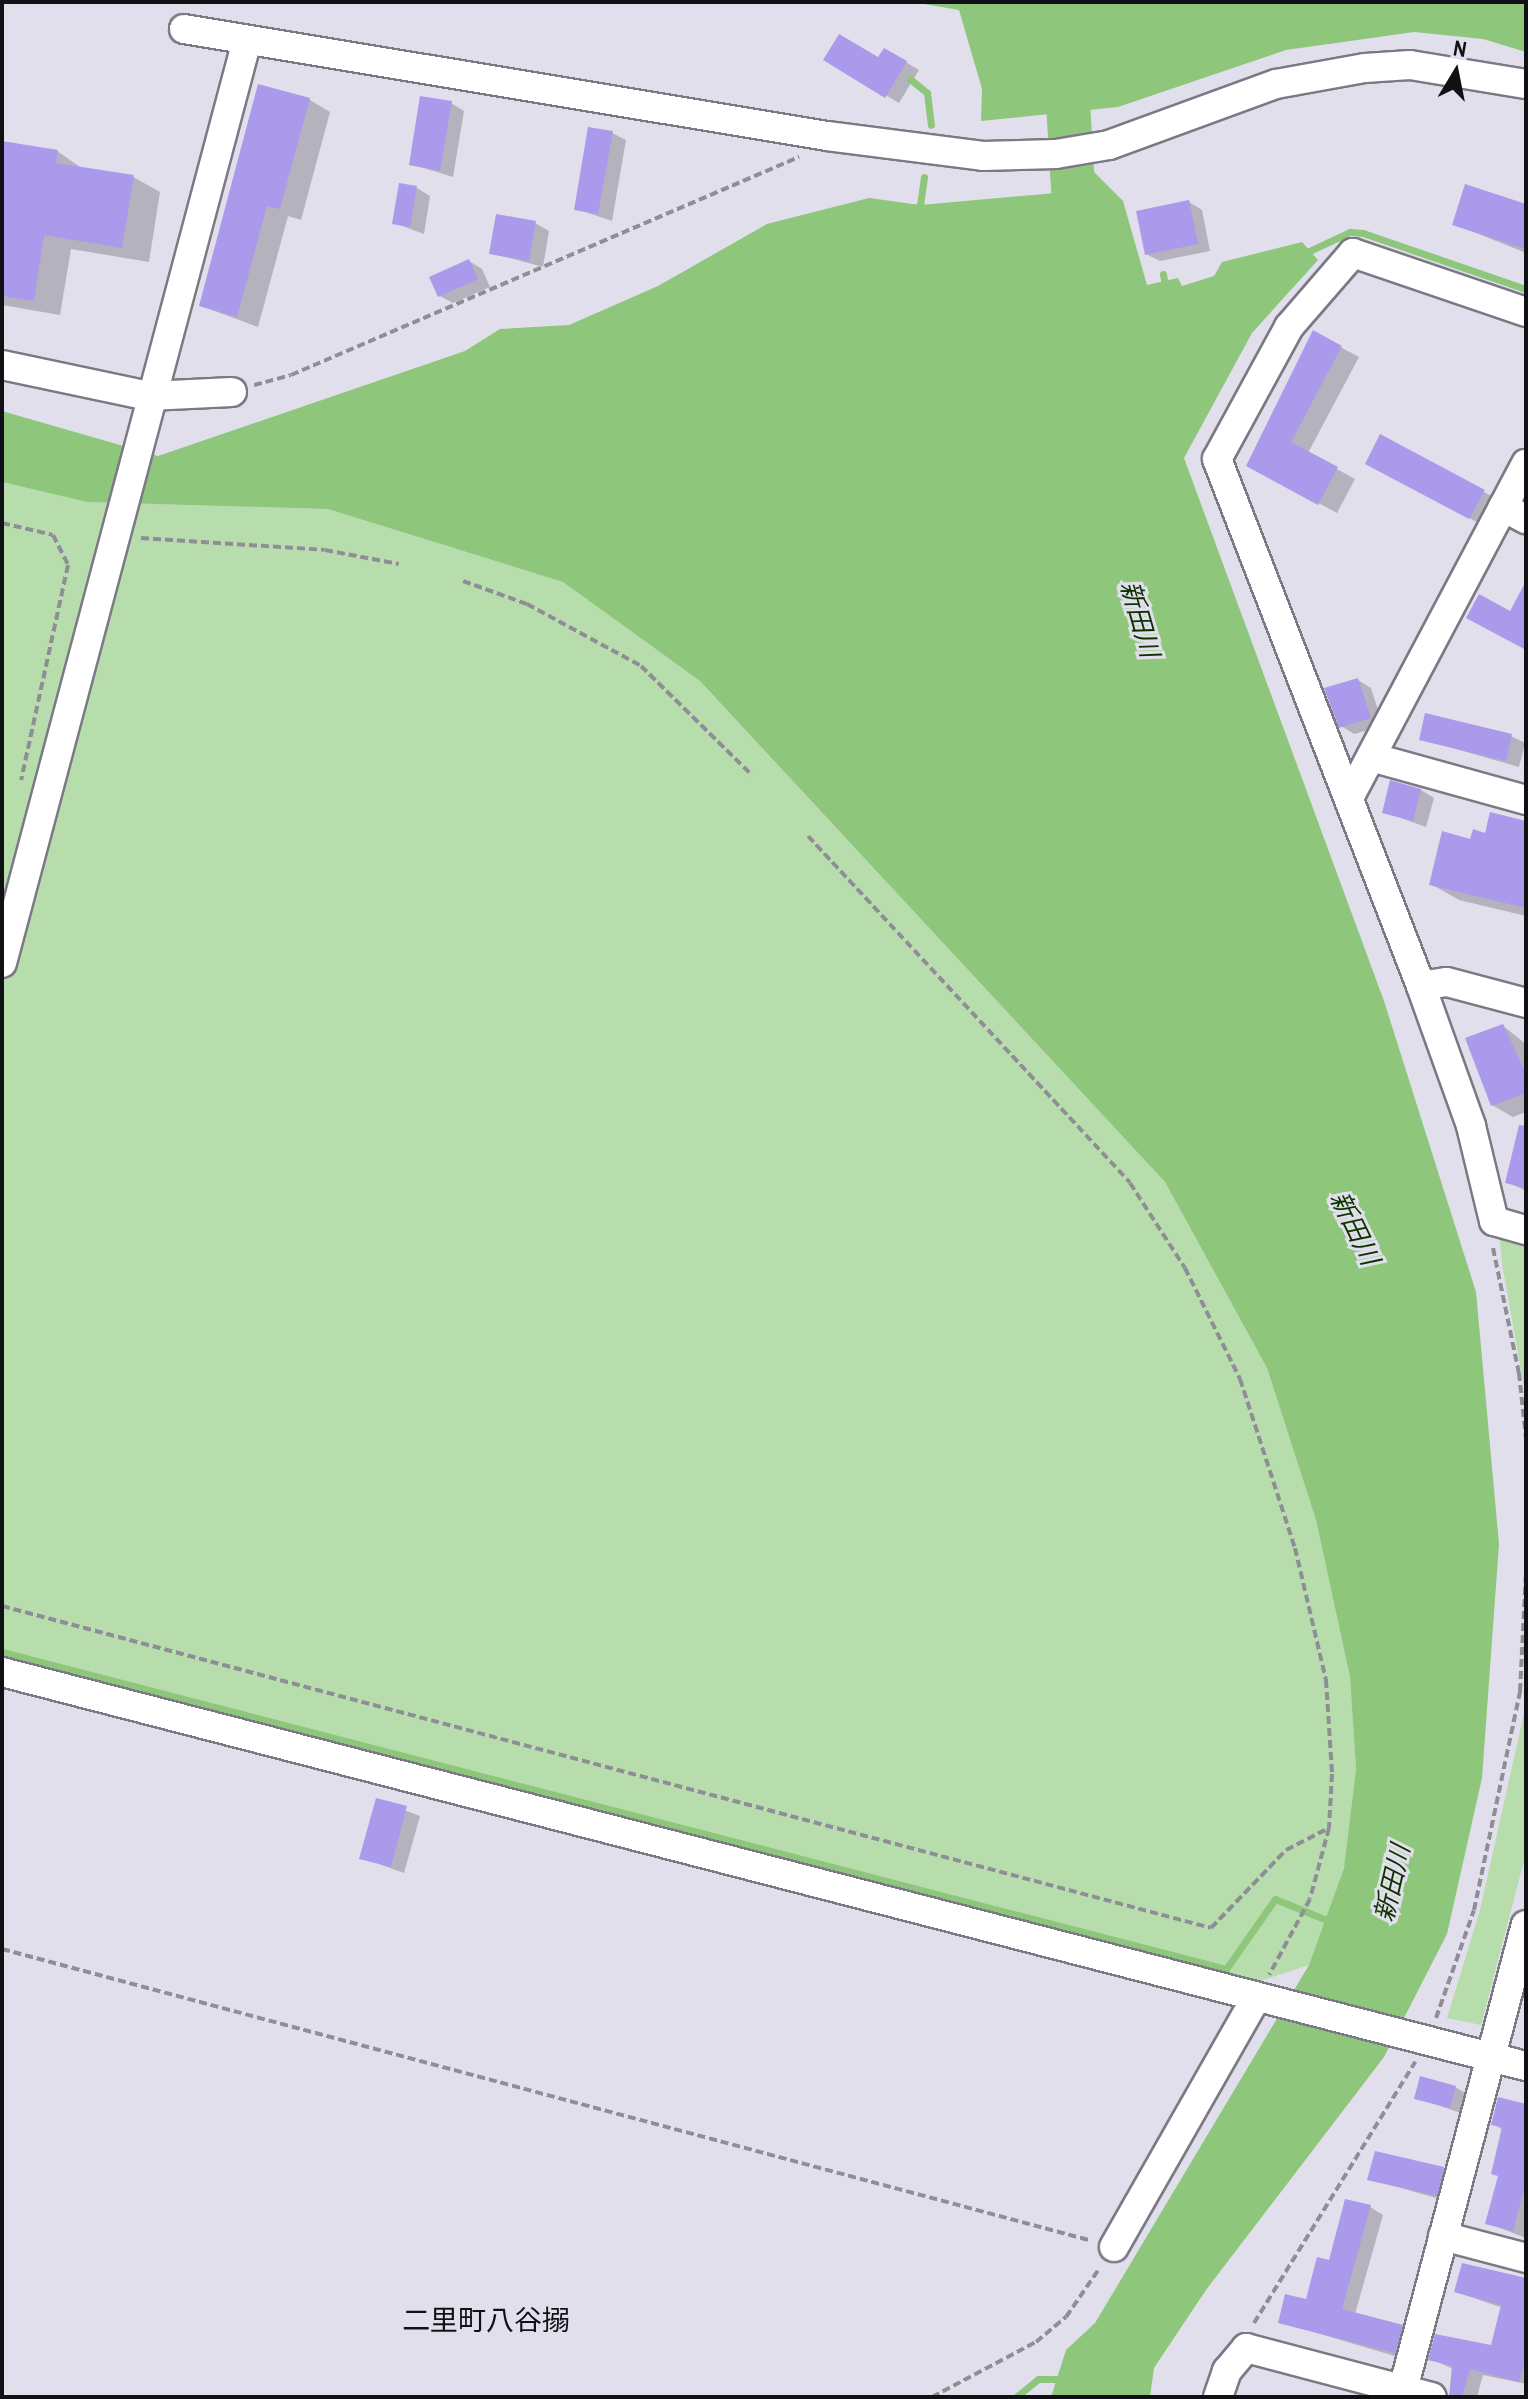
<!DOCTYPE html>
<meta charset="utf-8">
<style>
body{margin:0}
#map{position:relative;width:1528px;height:2399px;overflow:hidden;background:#e1dfeb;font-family:"Archivo Narrow","Noto Sans JP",sans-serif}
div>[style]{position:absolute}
.green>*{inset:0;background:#b8ddac}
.water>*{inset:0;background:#8ec67b}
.shadow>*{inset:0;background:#0003}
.stream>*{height:7px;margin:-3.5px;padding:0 3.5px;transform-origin:3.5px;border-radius:3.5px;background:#8ec67b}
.river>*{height:44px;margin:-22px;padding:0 22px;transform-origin:22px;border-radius:22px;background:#8ec67b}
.building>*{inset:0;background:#ab99eb}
.path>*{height:4px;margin-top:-2px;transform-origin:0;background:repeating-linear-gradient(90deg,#8f8e97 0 8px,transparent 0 12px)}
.roads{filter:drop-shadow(2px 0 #7b7984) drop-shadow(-2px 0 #7b7984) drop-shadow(0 2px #7b7984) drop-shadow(0 -2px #7b7984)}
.minor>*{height:28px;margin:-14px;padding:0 14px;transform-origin:14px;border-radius:14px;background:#fff}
span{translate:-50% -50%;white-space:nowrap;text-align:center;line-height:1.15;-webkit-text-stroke:6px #e1dfeb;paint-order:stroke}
.water-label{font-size:26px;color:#0e3300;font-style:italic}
.quarter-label{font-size:28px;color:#111115}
.frame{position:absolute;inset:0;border:4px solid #111115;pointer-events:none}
.north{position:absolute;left:1416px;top:32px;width:80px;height:80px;-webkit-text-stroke:6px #e1dfeb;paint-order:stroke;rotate:10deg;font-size:22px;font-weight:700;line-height:32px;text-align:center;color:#111115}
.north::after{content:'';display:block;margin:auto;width:28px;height:36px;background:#111115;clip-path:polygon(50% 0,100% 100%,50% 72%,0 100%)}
</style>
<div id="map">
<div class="green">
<div style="clip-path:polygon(2px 482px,87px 502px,328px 509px,563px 582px,700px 681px,1165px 1182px,1267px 1368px,1316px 1520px,1350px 1677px,1356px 1769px,1344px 1868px,1309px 1965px,1245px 1986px,2px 1669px)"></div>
<div style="clip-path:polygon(1499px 1232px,1526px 1239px,1526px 1398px,1502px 1264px)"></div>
<div style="clip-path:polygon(1526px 1704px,1526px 1853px,1481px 2025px,1447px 2018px,1480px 1910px)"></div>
</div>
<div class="water">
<div style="clip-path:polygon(912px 2px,1526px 2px,1526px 52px,1483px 39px,1414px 32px,1286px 50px,1118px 107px,981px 121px,982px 89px,959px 10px)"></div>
<div style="clip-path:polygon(1093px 171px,1123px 201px,1147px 285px,1178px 278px,1182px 286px,1214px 276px,1222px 262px,1302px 242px,1318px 260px,1252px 333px,1184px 458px,1384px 1001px,1476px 1292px,1499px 1544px,1482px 1778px,1447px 1934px,1384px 2057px,1206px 2290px,1154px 2368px,1150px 2397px,1051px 2397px,1066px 2350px,1095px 2323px,1309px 1965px,1344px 1868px,1356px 1769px,1350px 1677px,1316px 1520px,1267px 1368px,1165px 1182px,700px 681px,563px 582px,328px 509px,87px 502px,2px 482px,2px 411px,158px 456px,465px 351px,500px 329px,569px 325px,658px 286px,767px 224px,869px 198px,920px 205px,1056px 193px,1055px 181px)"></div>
</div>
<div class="shadow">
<div style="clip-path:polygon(885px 50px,919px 70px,899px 103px,826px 60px,879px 60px)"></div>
<div style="clip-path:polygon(260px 87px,310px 100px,330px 112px,301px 220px,288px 216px,258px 327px,201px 306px)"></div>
<div style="clip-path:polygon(451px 103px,464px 111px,453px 177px,411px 164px)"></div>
<div style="clip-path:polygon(612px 133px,626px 140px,612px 221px,576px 209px)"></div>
<div style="clip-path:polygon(2px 143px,57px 151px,83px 169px,133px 177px,160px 192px,149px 262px,71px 249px,60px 315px,2px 305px)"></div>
<div style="clip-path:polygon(417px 188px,430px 196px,424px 234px,394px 223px)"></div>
<div style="clip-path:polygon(1189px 202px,1202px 210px,1210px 251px,1160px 261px,1146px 254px)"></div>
<div style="clip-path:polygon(1526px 207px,1526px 253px,1454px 224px)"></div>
<div style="clip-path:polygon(535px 223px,549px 231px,543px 267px,491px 253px)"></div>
<div style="clip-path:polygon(469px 261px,482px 269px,490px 287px,453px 303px,440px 296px)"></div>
<div style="clip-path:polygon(1314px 333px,1359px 357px,1308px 453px,1355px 479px,1337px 513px,1266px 475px)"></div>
<div style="clip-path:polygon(1388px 475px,1484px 492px,1504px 503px,1490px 529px)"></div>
<div style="clip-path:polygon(1358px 680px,1371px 688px,1383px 726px,1354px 734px,1341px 726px)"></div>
<div style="clip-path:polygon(1511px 736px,1525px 743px,1519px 767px,1421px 739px)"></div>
<div style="clip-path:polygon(1421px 790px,1434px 798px,1426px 827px,1384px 812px)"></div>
<div style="clip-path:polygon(1526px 823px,1526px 916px,1459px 900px,1431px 884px,1472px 841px)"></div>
<div style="clip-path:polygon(1503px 1026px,1526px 1044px,1526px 1112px,1513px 1117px,1492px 1105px)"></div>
<div style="clip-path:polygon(1526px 1157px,1526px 1191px,1507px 1182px)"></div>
<div style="clip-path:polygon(377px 1800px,420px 1816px,404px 1873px,362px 1858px)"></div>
<div style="clip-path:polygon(1455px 2087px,1469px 2095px,1464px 2114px,1416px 2098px)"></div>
<div style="clip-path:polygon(1526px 2106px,1526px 2238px,1487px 2223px,1499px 2177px,1503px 2130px,1493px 2124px)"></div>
<div style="clip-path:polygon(1443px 2169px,1456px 2177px,1450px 2202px,1370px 2179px)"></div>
<div style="clip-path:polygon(1370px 2207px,1383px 2215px,1355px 2314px,1415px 2334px,1408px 2360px,1280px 2322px,1307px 2302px)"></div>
<div style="clip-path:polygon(1526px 2280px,1526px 2384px,1483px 2375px,1477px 2397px,1449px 2397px,1453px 2369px,1431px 2359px,1493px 2347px,1503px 2308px,1456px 2292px)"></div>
</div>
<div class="stream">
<div style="left:910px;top:79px;width:22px;rotate:39deg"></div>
<div style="left:927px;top:93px;width:32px;rotate:83deg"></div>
<div style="left:924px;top:177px;width:28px;rotate:98deg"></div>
<div style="left:920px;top:205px;width:8px;rotate:60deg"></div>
<div style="left:1303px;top:254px;width:52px;rotate:-25.1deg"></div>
<div style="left:1350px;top:232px;width:13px;rotate:4deg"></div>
<div style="left:1363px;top:233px;width:172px;rotate:19deg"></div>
<div style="left:1163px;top:274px;width:17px;rotate:80deg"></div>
<div style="left:2px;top:1652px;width:1264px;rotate:14.52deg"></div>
<div style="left:1226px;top:1969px;width:85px;rotate:-55deg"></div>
<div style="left:1275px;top:1899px;width:64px;rotate:22.1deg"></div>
<div style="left:1016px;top:2397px;width:28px;rotate:-39deg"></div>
<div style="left:1038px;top:2379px;width:25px"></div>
</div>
<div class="river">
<div style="left:1062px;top:2px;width:233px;rotate:86.6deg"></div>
</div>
<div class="building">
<div style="clip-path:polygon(839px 34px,878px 57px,884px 48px,907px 61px,885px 98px,823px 60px)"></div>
<div style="clip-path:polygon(258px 84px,310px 98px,280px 209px,267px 206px,237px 317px,199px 306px)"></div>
<div style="clip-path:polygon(420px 96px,452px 101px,440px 171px,409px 165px)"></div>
<div style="clip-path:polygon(588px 127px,613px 131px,598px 214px,574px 210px)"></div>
<div style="clip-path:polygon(2px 141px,58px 150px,56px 163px,134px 175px,122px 248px,44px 235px,34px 301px,2px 296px)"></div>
<div style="clip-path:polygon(399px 183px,417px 186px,410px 227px,392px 224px)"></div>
<div style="clip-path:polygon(1465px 184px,1526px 204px,1526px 249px,1452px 225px)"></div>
<div style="clip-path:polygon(1189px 200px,1198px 244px,1145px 255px,1136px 211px)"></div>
<div style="clip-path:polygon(496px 214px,536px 221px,529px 261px,489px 254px)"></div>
<div style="clip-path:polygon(469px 259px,478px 279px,438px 297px,429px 277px)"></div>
<div style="clip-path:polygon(1313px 330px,1342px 346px,1291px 442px,1338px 467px,1318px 505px,1246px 466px)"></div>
<div style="clip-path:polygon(1380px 434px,1485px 490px,1469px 519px,1365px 464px)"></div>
<div style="clip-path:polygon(1526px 581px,1526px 650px,1466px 618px,1479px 594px,1510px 611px)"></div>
<div style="clip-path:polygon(1358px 678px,1371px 718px,1339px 728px,1324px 688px)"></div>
<div style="clip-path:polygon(1425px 713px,1512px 734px,1506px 761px,1419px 740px)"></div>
<div style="clip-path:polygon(1390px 780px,1421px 789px,1413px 821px,1382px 813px)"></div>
<div style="clip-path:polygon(1490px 812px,1526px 821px,1526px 908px,1429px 885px,1442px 831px,1470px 839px,1473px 829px,1485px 833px)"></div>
<div style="clip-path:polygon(1503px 1024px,1526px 1074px,1526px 1093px,1491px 1106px,1465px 1038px)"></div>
<div style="clip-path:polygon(1519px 1125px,1526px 1126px,1526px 1188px,1505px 1183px)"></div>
<div style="clip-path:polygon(376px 1798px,407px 1806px,391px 1867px,359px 1859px)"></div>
<div style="clip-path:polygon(1420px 2076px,1456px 2086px,1450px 2108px,1414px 2099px)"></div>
<div style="clip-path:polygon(1498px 2097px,1526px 2104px,1526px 2181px,1513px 2231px,1485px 2224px,1498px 2176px,1491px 2174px,1502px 2127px,1491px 2125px)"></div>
<div style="clip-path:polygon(1375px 2151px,1444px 2167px,1437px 2196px,1367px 2180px)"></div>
<div style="clip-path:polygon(1345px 2199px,1371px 2205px,1342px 2309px,1403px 2325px,1395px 2353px,1278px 2323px,1285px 2294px,1306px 2299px,1317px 2257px,1329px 2260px)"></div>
<div style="clip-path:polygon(1462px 2263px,1526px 2278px,1526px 2356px,1519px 2382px,1470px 2369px,1462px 2397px,1449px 2397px,1452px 2366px,1428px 2360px,1435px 2334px,1491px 2345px,1501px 2305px,1454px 2292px)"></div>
</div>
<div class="path">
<div style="left:254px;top:385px;width:38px;rotate:-15deg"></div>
<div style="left:291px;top:375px;width:553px;rotate:-23.23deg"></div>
<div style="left:2px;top:523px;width:52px;rotate:13.2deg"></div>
<div style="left:53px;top:535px;width:34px;rotate:63deg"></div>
<div style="left:68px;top:565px;width:220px;rotate:102.3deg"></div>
<div style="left:141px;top:538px;width:184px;rotate:3.7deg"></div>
<div style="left:325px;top:550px;width:75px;rotate:10.7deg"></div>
<div style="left:463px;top:581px;width:68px;rotate:19.8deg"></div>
<div style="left:527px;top:604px;width:130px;rotate:28.5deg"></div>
<div style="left:641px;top:666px;width:156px;rotate:44.5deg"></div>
<div style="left:808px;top:836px;width:473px;rotate:47.1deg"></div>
<div style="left:1130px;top:1183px;width:101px;rotate:57.1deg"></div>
<div style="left:1185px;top:1268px;width:124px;rotate:63.6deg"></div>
<div style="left:1240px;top:1379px;width:178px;rotate:72deg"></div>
<div style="left:1295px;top:1548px;width:136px;rotate:76.8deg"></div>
<div style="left:1326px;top:1680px;width:94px;rotate:86.3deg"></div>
<div style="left:1332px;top:1774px;width:54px;rotate:93.2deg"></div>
<div style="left:1329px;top:1828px;width:73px;rotate:105deg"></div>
<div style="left:1310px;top:1899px;width:86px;rotate:118.3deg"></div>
<div style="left:1493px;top:1248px;width:128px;rotate:78.3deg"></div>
<div style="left:1519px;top:1373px;width:66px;rotate:83.9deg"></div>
<div style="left:2px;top:1606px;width:1251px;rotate:14.91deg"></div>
<div style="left:1211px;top:1928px;width:108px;rotate:-46.1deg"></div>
<div style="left:1286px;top:1850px;width:48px;rotate:-27.1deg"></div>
<div style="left:2px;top:1949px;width:1125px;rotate:14.99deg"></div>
<div style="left:1436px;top:2018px;width:114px;rotate:-70.6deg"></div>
<div style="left:1474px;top:1910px;width:224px;rotate:-78.1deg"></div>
<div style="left:1520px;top:1691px;width:120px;rotate:-87.1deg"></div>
<div style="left:1254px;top:2323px;width:307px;rotate:-58.3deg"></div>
<div style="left:932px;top:2397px;width:118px;rotate:-27.9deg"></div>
<div style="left:1036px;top:2342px;width:39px;rotate:-40deg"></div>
<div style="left:1066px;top:2317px;width:58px;rotate:-55.5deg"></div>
</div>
<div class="roads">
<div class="minor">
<div style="left:184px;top:29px;width:652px;rotate:9.45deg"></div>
<div style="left:827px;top:136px;width:157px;rotate:7.3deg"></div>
<div style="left:983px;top:156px;width:73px;rotate:-1.6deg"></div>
<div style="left:1056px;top:154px;width:54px;rotate:-9.6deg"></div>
<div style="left:1109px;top:145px;width:178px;rotate:-20.1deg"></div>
<div style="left:1276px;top:84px;width:90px;rotate:-10.2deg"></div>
<div style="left:1365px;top:68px;width:45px;rotate:-3.8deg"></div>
<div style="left:1410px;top:65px;width:118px;rotate:9.3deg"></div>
<div style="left:1526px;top:312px;width:183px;rotate:-161.2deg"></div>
<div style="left:1353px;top:253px;width:98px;rotate:130.9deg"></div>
<div style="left:1289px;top:327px;width:150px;rotate:118.6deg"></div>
<div style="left:1217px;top:459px;width:565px;rotate:68.84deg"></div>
<div style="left:1421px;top:986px;width:149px;rotate:70.3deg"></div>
<div style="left:1471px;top:1126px;width:98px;rotate:76.4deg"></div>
<div style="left:1494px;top:1221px;width:33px;rotate:16deg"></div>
<div style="left:2px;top:365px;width:150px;rotate:11.9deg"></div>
<div style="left:149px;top:396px;width:83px;rotate:-2.8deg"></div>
<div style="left:1503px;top:507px;width:26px;rotate:28deg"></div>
<div style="left:1371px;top:757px;width:161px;rotate:15.5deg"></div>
<div style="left:1350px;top:796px;width:376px;rotate:-62.1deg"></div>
<div style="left:2px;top:963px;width:955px;rotate:-75.13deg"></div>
<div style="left:1421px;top:986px;width:26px;rotate:-9deg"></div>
<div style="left:1447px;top:982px;width:82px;rotate:14.9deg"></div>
<div style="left:2px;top:1672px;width:1574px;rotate:14.5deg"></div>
<div style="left:1443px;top:2236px;width:86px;rotate:14.8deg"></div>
<div style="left:1114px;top:2247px;width:287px;rotate:-60.3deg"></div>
<div style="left:1218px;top:2397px;width:28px;rotate:-71deg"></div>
<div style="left:1227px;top:2371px;width:30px;rotate:-50deg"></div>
<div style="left:1246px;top:2348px;width:192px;rotate:14.8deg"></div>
<div style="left:1401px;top:2397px;width:488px;rotate:-75.2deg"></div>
</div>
</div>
<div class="water-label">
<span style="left:1140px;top:619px;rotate:74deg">新田川</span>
<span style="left:1355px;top:1228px;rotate:64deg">新田川</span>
<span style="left:1392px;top:1883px;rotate:-77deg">新田川</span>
</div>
<div class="quarter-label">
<span style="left:486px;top:2320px">二里町八谷搦</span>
</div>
<div class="frame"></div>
<div class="north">N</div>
</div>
